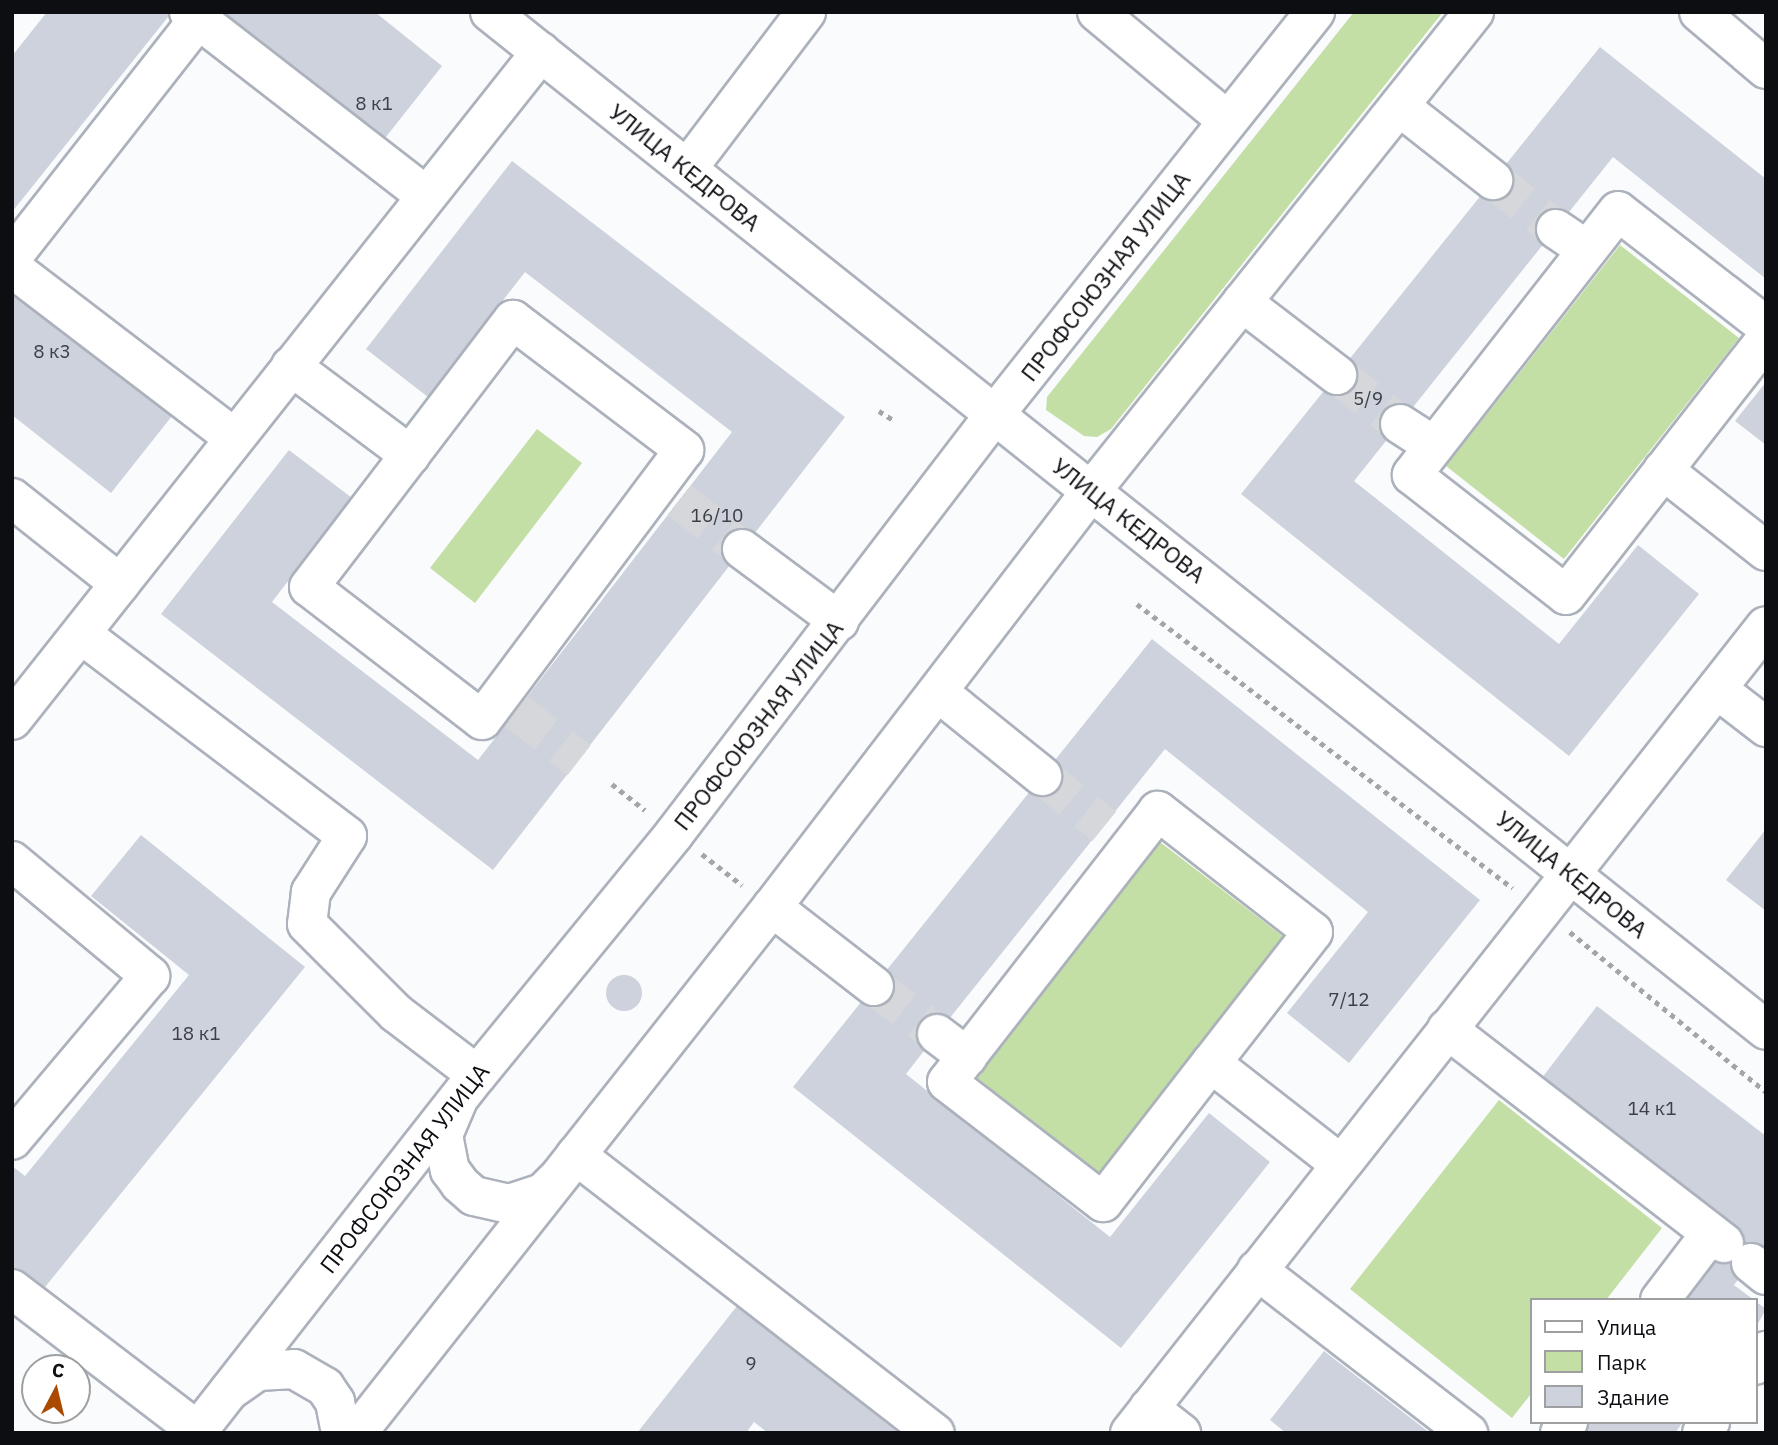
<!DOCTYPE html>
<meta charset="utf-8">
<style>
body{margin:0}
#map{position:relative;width:1778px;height:1445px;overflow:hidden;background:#fafbfd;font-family:"IBM Plex Sans",sans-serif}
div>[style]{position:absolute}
.green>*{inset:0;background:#c3dfa6}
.building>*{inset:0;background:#cdd2dd}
.round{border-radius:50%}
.minor-tunnel>*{height:38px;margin-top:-19px;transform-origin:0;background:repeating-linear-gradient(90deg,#d6d7da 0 38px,transparent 0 57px)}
.path>*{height:4.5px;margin-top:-2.25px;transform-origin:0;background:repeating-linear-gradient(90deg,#a3a5a7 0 5px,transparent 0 10px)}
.roads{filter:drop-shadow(2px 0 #acb2bc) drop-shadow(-2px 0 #acb2bc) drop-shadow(0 2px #acb2bc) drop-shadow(0 -2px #acb2bc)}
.minor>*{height:38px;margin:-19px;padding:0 19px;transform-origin:19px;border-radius:19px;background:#fff}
.major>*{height:38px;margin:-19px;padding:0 19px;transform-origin:19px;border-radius:19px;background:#fff}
span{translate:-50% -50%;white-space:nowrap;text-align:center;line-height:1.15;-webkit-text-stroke:5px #fff;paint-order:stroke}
.number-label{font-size:19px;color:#3c3f45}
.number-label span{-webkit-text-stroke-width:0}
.street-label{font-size:23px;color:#0c0e12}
.frame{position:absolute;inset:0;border:14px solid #0c0e12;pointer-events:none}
.legend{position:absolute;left:1530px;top:1298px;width:228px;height:126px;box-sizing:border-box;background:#fff;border:2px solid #9e9fa0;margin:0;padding:9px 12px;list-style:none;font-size:21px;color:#0c0e12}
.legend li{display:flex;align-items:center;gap:14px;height:35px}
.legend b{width:35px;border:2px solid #9e9fa0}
.north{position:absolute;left:21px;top:1354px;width:70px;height:70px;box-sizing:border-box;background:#fff;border:2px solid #9e9fa0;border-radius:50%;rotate:7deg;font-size:19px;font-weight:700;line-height:28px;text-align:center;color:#0c0e12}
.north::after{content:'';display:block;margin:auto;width:24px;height:32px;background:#aa4900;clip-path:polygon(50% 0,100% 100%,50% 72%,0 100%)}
</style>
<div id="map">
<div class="green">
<div style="clip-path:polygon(1354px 12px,1443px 12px,1111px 429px,1097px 437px,1084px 436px,1046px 410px,1047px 397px)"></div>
<div style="clip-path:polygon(1620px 245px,1739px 338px,1564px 559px,1446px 466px)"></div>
<div style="clip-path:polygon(537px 429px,582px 463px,475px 603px,430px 568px)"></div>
<div style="clip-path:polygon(1160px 842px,1285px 938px,1099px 1179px,974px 1077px)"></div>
<div style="clip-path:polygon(1499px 1100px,1662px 1228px,1606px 1300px,1531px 1300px,1531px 1394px,1512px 1418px,1350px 1289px)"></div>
</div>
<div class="building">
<div style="clip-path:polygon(47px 12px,172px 12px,12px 212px,12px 56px)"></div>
<div style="clip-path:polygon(219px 12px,375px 12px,442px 66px,382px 142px)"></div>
<div style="clip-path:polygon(1600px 47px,1766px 179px,1766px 279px,1613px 157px,1354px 481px,1559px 644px,1638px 545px,1699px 594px,1569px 756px,1241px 494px)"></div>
<div style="clip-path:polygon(512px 161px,845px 417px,493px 870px,161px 614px,289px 450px,352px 498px,272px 602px,478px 760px,516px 711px,732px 432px,525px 272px,428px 397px,366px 349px)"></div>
<div style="clip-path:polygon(12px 289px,172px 416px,111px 493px,12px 415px)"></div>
<div style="clip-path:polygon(1766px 382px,1766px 445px,1735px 421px)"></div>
<div style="clip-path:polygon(1152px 639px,1480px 900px,1349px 1063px,1287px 1013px,1368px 912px,1165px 749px,937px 1034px,906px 1074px,1110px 1237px,1209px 1113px,1270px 1162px,1121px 1348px,793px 1087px)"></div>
<div style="clip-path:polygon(1766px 829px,1766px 911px,1726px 880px)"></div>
<div style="clip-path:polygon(141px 835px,305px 967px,41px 1292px,12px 1269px,12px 1166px,25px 1176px,189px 975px,91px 896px)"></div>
<div class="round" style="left:606px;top:975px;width:36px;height:36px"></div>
<div style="clip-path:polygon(1597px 1006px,1766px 1136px,1766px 1244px,1734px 1285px,1754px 1300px,1680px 1300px,1734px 1230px,1538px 1083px)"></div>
<div style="clip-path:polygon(1755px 1301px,1766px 1309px,1755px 1329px)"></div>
<div style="clip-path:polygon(737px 1306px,899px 1433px,768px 1433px,754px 1422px,746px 1433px,637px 1433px)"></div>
<div style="clip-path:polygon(1324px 1351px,1430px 1433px,1286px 1433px,1270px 1420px)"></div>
<div style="clip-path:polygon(1586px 1422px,1683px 1422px,1675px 1433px,1577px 1433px)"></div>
</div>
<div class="minor-tunnel">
<div style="left:1493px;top:180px;width:80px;rotate:37.9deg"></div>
<div style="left:1337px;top:375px;width:80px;rotate:37.9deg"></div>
<div style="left:679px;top:500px;width:80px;rotate:37.9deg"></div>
<div style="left:516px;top:711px;width:80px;rotate:37.9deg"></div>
<div style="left:1042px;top:776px;width:80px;rotate:38.9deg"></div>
<div style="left:874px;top:986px;width:79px;rotate:37.3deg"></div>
</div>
<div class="path">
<div style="left:879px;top:411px;width:19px;rotate:32deg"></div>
<div style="left:1137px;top:604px;width:471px;rotate:37.1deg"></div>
<div style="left:612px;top:784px;width:42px;rotate:38.2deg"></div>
<div style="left:702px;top:854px;width:51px;rotate:37.8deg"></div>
<div style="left:1570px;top:932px;width:253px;rotate:39.2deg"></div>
</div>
<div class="roads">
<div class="minor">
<div style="left:189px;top:12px;width:300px;rotate:37.8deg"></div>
<div style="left:490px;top:12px;width:1632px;rotate:38.58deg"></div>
<div style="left:1097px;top:12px;width:170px;rotate:39.8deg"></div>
<div style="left:1699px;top:12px;width:88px;rotate:40.4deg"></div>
<div style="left:1399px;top:106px;width:120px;rotate:38.2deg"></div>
<div style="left:687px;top:169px;width:197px;rotate:-52.8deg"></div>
<div style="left:1556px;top:229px;width:37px;rotate:34deg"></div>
<div style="left:12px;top:257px;width:301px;rotate:-51.9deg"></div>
<div style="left:12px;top:268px;width:280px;rotate:37.4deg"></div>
<div style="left:1242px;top:302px;width:120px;rotate:37.5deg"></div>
<div style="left:1766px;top:326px;width:187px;rotate:-142.2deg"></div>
<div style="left:1618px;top:211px;width:335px;rotate:128deg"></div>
<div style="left:1412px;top:475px;width:195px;rotate:37.9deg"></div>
<div style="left:1566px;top:595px;width:325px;rotate:-52deg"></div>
<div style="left:291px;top:366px;width:149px;rotate:36.8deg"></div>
<div style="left:410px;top:455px;width:170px;rotate:-52.7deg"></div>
<div style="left:513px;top:320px;width:215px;rotate:37.2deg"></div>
<div style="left:684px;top:450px;width:337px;rotate:126.8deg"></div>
<div style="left:482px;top:720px;width:218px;rotate:-142.4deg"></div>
<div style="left:309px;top:587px;width:166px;rotate:-52.6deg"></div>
<div style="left:1400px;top:424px;width:40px;rotate:32.9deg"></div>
<div style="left:1663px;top:470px;width:131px;rotate:38.2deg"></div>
<div style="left:12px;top:498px;width:138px;rotate:38.5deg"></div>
<div style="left:742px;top:549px;width:121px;rotate:36.6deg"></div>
<div style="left:81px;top:634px;width:334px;rotate:37.2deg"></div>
<div style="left:347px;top:836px;width:67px;rotate:122.7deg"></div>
<div style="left:311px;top:892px;width:32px;rotate:97deg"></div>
<div style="left:307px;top:924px;width:126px;rotate:45deg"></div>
<div style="left:396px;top:1013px;width:102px;rotate:37.4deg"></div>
<div style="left:1718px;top:690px;width:61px;rotate:37.6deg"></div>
<div style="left:938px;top:692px;width:134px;rotate:38.9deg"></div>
<div style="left:12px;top:720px;width:852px;rotate:-51.62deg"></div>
<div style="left:12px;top:861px;width:180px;rotate:39.8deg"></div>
<div style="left:150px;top:976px;width:214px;rotate:130.1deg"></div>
<div style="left:772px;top:907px;width:129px;rotate:37.8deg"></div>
<div style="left:1447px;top:1029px;width:350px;rotate:37.7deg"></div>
<div style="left:937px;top:1034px;width:38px;rotate:37deg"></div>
<div style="left:1211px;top:1063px;width:166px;rotate:-52.1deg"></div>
<div style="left:1313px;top:932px;width:197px;rotate:-142deg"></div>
<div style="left:1158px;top:811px;width:343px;rotate:127.9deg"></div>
<div style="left:947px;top:1082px;width:197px;rotate:37.6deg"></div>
<div style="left:1103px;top:1202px;width:176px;rotate:-52.2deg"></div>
<div style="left:1211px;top:1063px;width:162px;rotate:38deg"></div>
<div style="left:457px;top:1102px;width:36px;rotate:113deg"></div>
<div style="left:443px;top:1135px;width:36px;rotate:79deg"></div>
<div style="left:450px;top:1170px;width:17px;rotate:54deg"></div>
<div style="left:460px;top:1184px;width:18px;rotate:41deg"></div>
<div style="left:474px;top:1196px;width:36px;rotate:13deg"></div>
<div style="left:509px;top:1204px;width:36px;rotate:-18deg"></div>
<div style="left:543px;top:1193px;width:18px;rotate:-45deg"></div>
<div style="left:576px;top:1155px;width:454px;rotate:37.8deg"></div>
<div style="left:1751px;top:1263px;width:19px;rotate:39deg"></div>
<div style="left:1257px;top:1270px;width:267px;rotate:37.7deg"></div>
<div style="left:12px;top:1289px;width:234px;rotate:37.4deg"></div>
<div style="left:1660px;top:1300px;width:84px;rotate:-52.7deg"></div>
<div style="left:1755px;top:1365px;width:18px;rotate:-52deg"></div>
<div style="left:229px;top:1391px;width:35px;rotate:-35deg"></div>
<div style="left:258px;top:1371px;width:36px;rotate:-3deg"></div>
<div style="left:294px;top:1369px;width:36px;rotate:30deg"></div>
<div style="left:325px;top:1387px;width:18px;rotate:56deg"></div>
<div style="left:335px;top:1402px;width:32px;rotate:79deg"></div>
<div style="left:1149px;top:1408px;width:41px;rotate:38deg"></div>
<div style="left:1130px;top:1433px;width:1027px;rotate:-51.76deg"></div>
<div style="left:1560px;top:1433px;width:14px;rotate:-54deg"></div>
<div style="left:1702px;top:1433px;width:14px;rotate:-54deg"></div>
</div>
<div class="major">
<div style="left:196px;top:1433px;width:455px;rotate:-51.9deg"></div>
<div style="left:477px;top:1075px;width:311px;rotate:-50.7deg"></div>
<div style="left:674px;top:834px;width:529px;rotate:-52.61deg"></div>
<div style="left:995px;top:414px;width:514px;rotate:-51.48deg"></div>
<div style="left:357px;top:1433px;width:670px;rotate:-51.73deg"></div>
<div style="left:772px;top:907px;width:526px;rotate:-52.5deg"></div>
<div style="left:1092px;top:490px;width:612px;rotate:-51.37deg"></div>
</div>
</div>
<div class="number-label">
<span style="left:374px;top:104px">8 к1</span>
<span style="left:52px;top:352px">8 к3</span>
<span style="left:1368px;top:399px">5/9</span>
<span style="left:717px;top:516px">16/10</span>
<span style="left:1349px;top:1000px">7/12</span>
<span style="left:196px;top:1034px">18 к1</span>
<span style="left:1652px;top:1109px">14 к1</span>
<span style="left:751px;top:1364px">9</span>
</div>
<div class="street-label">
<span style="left:685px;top:167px;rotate:39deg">УЛИЦА КЕДРОВА</span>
<span style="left:1105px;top:276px;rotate:-52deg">ПРОФСОЮЗНАЯ УЛИЦА</span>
<span style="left:1129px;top:520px;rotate:38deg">УЛИЦА КЕДРОВА</span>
<span style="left:758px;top:725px;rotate:-52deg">ПРОФСОЮЗНАЯ УЛИЦА</span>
<span style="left:1572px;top:874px;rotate:39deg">УЛИЦА КЕДРОВА</span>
<span style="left:404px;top:1168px;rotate:-52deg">ПРОФСОЮЗНАЯ УЛИЦА</span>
</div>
<div class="frame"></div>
<ul class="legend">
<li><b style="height:9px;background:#fff"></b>Улица</li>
<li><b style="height:19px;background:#c3dfa6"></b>Парк</li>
<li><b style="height:19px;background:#cdd2dd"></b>Здание</li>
</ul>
<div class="north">С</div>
</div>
